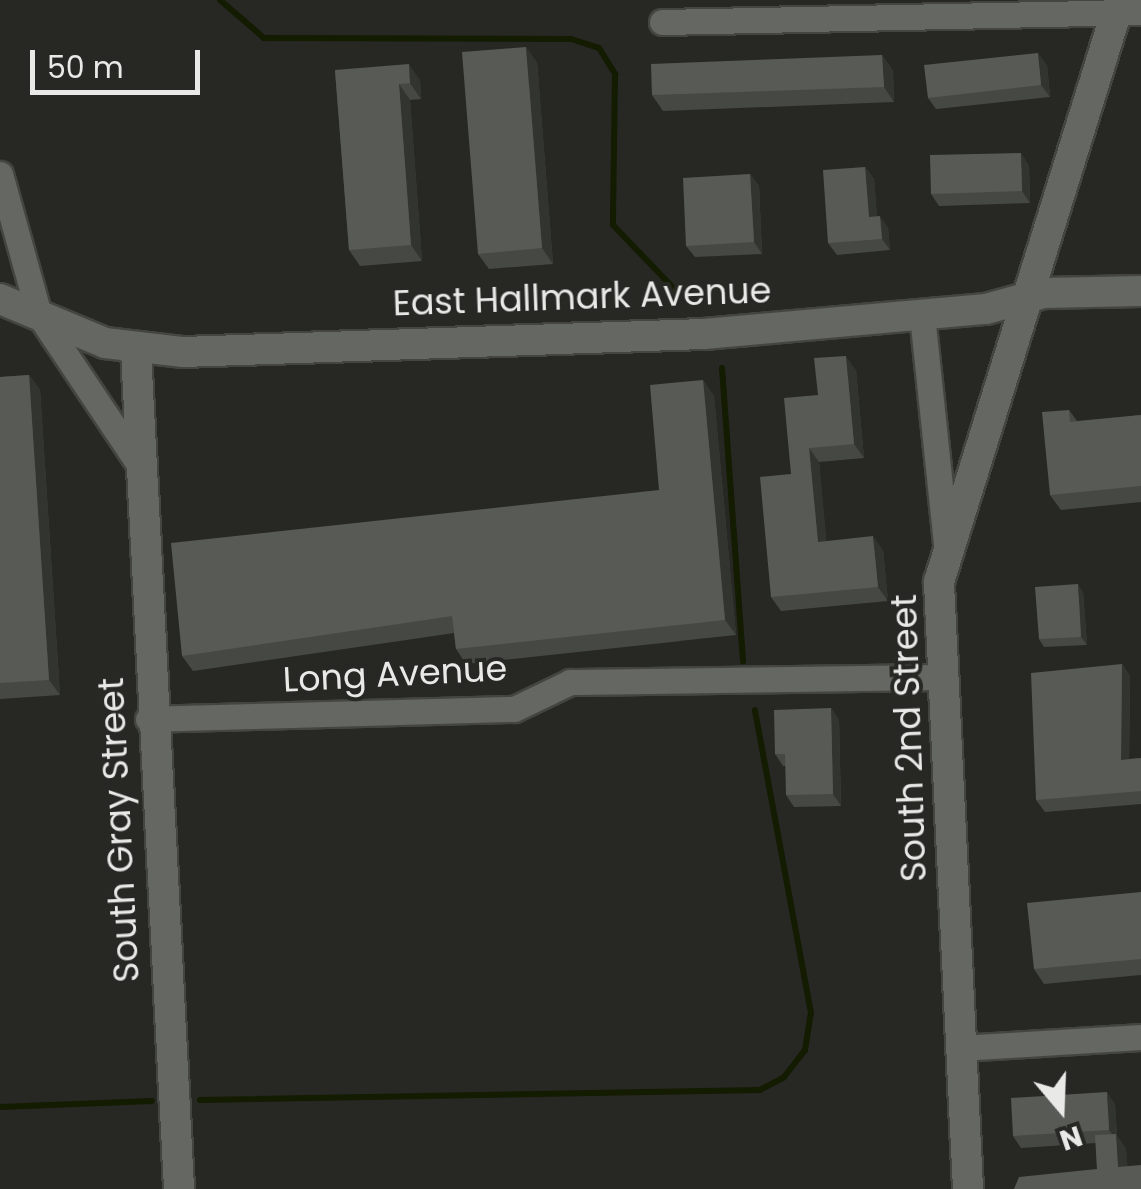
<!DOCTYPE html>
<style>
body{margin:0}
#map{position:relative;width:1141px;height:1189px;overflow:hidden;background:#272824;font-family:Poppins,sans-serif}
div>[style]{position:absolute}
.stream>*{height:6px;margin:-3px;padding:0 3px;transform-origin:3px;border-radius:3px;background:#131b00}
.roads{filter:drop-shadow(2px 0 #444541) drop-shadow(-2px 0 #444541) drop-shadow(0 2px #444541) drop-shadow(0 -2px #444541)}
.minor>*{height:25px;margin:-12.5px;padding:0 12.5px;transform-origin:12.5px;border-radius:12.5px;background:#656762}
.tertiary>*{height:30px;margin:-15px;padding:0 15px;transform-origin:15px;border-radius:15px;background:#656762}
.wall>*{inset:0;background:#464844}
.shaded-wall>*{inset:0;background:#323430}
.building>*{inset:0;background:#585a56}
span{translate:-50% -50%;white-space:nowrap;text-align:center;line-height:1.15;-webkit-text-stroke:8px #272824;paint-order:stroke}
.street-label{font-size:35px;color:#e9eae7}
.north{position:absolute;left:1011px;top:1059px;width:100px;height:100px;-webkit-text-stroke:8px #272824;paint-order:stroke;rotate:161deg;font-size:28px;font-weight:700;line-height:40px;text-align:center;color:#e9eae7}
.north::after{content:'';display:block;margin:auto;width:35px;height:45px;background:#e9eae7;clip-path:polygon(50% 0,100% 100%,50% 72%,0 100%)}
.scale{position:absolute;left:30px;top:50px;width:170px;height:45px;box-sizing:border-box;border:5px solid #e9eae7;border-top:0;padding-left:12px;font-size:30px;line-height:35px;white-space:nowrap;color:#e9eae7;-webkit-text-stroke:8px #272824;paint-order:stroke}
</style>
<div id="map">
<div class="stream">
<div style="left:220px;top:0;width:58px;rotate:40.8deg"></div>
<div style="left:264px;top:38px;width:307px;rotate:0.2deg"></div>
<div style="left:571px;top:39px;width:29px;rotate:18deg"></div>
<div style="left:599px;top:48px;width:31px;rotate:58deg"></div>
<div style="left:615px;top:74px;width:151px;rotate:90.8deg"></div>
<div style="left:613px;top:225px;width:105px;rotate:46.2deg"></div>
<div style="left:722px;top:368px;width:294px;rotate:85.9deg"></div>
<div style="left:200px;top:1100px;width:560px;rotate:-1.02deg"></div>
<div style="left:760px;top:1090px;width:27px;rotate:-28deg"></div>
<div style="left:784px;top:1077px;width:34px;rotate:-52deg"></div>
<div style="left:805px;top:1050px;width:37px;rotate:-81deg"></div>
<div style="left:811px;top:1013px;width:308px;rotate:-100.5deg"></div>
<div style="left:0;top:1107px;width:152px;rotate:-2.3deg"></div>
</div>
<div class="roads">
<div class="minor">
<div style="left:662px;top:22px;width:479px;rotate:-1.2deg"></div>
<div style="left:0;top:174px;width:146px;rotate:74.5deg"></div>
<div style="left:39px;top:315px;width:182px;rotate:56.2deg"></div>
<div style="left:922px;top:315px;width:238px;rotate:84deg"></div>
<div style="left:148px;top:719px;width:366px;rotate:-1.6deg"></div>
<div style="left:514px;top:709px;width:62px;rotate:-25.7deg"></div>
<div style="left:570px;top:682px;width:371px;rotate:-0.8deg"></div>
<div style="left:960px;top:1048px;width:181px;rotate:-3.5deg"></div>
</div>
<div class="tertiary">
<div style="left:0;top:299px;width:114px;rotate:22.7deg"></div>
<div style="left:105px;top:343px;width:79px;rotate:6.6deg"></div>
<div style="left:183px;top:352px;width:521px;rotate:-1.98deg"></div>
<div style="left:704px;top:334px;width:283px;rotate:-5.1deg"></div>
<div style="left:986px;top:309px;width:60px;rotate:-15.4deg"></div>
<div style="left:1044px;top:293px;width:97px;rotate:-1.2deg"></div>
<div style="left:136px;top:351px;width:839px;rotate:87.06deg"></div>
<div style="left:968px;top:1189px;width:608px;rotate:-92.74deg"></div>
<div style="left:939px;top:582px;width:609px;rotate:-72.72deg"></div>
</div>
</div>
<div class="wall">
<div style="clip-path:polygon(882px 55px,893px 71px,894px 102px,663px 111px,652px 95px)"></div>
<div style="clip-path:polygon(537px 62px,553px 264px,489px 269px,478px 254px)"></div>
<div style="clip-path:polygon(1047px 65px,1050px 97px,936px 109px,928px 98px)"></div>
<div style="clip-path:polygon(335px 70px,420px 80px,421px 99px,410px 100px,422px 261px,360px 266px,349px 250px)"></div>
<div style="clip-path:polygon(1029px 165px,1030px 203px,939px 206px,931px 194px)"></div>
<div style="clip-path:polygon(865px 167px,874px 179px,877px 217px,888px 228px,890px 250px,837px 255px,828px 243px)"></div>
<div style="clip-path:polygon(750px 174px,759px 186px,762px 254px,695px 257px,686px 246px)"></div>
<div style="clip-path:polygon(856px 370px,864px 458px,819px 462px,826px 541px,883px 550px,888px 601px,781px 611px,771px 597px,791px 474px,818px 395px)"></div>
<div style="clip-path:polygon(29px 375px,40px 390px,60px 695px,0 699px,0 377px)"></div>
<div style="clip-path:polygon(703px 380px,714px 396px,736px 635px,466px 664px,456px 649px,454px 633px,193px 671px,182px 656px,659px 490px)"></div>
<div style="clip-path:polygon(1069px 410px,1077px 421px,1141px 415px,1141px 502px,1061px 510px,1050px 495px)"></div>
<div style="clip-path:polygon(1083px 592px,1087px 645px,1044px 647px,1039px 639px)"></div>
<div style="clip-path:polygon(1122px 664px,1130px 676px,1129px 759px,1141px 758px,1141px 804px,1045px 812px,1036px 800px)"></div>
<div style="clip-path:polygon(831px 708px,839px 720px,841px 806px,794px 807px,786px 795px,786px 766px,783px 766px,775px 754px)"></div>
<div style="clip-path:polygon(1141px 892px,1141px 975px,1044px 984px,1034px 969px)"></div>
<div style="clip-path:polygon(1115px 1104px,1117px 1136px,1126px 1149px,1127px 1167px,1097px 1169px,1096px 1143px,1021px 1148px,1013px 1136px)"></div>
</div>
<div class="shaded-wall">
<div style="clip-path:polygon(526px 47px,537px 62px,553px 264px,542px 248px)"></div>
<div style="clip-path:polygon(1038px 53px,1047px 65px,1050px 97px,1041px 85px)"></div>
<div style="clip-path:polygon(882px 55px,893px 71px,894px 102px,884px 87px)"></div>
<div style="clip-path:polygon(409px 64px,420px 80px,421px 99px,410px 83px)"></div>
<div style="clip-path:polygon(399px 84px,410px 100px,422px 261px,411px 245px)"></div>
<div style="clip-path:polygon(1021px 153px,1029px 165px,1030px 203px,1022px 191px)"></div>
<div style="clip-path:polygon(865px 167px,874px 179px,878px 229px,869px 217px)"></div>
<div style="clip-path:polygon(750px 174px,759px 186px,762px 254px,754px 242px)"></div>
<div style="clip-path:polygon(880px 216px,888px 228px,890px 250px,882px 239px)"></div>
<div style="clip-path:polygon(846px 356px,856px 370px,864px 458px,854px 444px)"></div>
<div style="clip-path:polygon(29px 375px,40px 390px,60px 695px,49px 680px)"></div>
<div style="clip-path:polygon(703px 380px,714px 396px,736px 635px,725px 620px)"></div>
<div style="clip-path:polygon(809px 448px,819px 462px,828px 556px,818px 542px)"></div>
<div style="clip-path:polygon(873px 536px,883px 550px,888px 601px,878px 587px)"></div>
<div style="clip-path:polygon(1078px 584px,1083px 592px,1087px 645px,1081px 637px)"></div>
<div style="clip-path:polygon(1122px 664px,1130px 676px,1129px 772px,1121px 760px)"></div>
<div style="clip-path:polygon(831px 708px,839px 720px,841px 806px,833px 794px)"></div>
<div style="clip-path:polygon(1107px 1092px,1115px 1104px,1117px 1136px,1126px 1149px,1129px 1182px,1118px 1167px,1116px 1140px,1109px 1130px)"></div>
</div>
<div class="building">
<div style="clip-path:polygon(526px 47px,542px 248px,478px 254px,462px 52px)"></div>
<div style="clip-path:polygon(1038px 53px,1041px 85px,928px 98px,924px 65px)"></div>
<div style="clip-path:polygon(882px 55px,884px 87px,652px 95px,651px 64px)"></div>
<div style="clip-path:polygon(409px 64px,410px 83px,399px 84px,411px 245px,349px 250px,335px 70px)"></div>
<div style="clip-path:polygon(1021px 153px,1022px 191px,931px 194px,930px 155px)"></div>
<div style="clip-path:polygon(865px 167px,869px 217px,880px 216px,882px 239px,828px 243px,823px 170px)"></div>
<div style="clip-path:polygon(750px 174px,754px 242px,686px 246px,683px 178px)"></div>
<div style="clip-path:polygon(846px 356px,854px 444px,809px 448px,818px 542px,873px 536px,878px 587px,771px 597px,760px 477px,791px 474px,784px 398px,818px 395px,814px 358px)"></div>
<div style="clip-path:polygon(29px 375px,49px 680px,0 683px,0 377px)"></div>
<div style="clip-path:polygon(703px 380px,725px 620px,456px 649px,452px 616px,182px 656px,171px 543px,659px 490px,650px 385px)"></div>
<div style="clip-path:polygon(1069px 410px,1070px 422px,1141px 415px,1141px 486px,1050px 495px,1042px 412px)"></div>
<div style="clip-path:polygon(1078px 584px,1081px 637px,1039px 639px,1035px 587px)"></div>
<div style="clip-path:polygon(1122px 664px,1121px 760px,1141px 758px,1141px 791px,1036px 800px,1031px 673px)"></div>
<div style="clip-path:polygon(831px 708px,833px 794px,786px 795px,785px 754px,775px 754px,774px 710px)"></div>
<div style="clip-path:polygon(1141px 892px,1141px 959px,1034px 969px,1027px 903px)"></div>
<div style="clip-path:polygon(1107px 1092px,1109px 1130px,1013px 1136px,1011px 1098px)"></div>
<div style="clip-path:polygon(1116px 1134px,1118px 1167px,1141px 1165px,1141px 1189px,1014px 1189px,1019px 1177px,1097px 1169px,1095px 1135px)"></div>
</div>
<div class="street-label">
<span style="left:582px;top:297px;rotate:-2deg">East Hallmark Avenue</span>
<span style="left:395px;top:674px;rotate:-3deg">Long Avenue</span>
<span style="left:909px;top:738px;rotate:-92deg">South 2nd Street</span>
<span style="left:119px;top:830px;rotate:-93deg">South Gray Street</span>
</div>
<div class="north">N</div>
<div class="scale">50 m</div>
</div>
